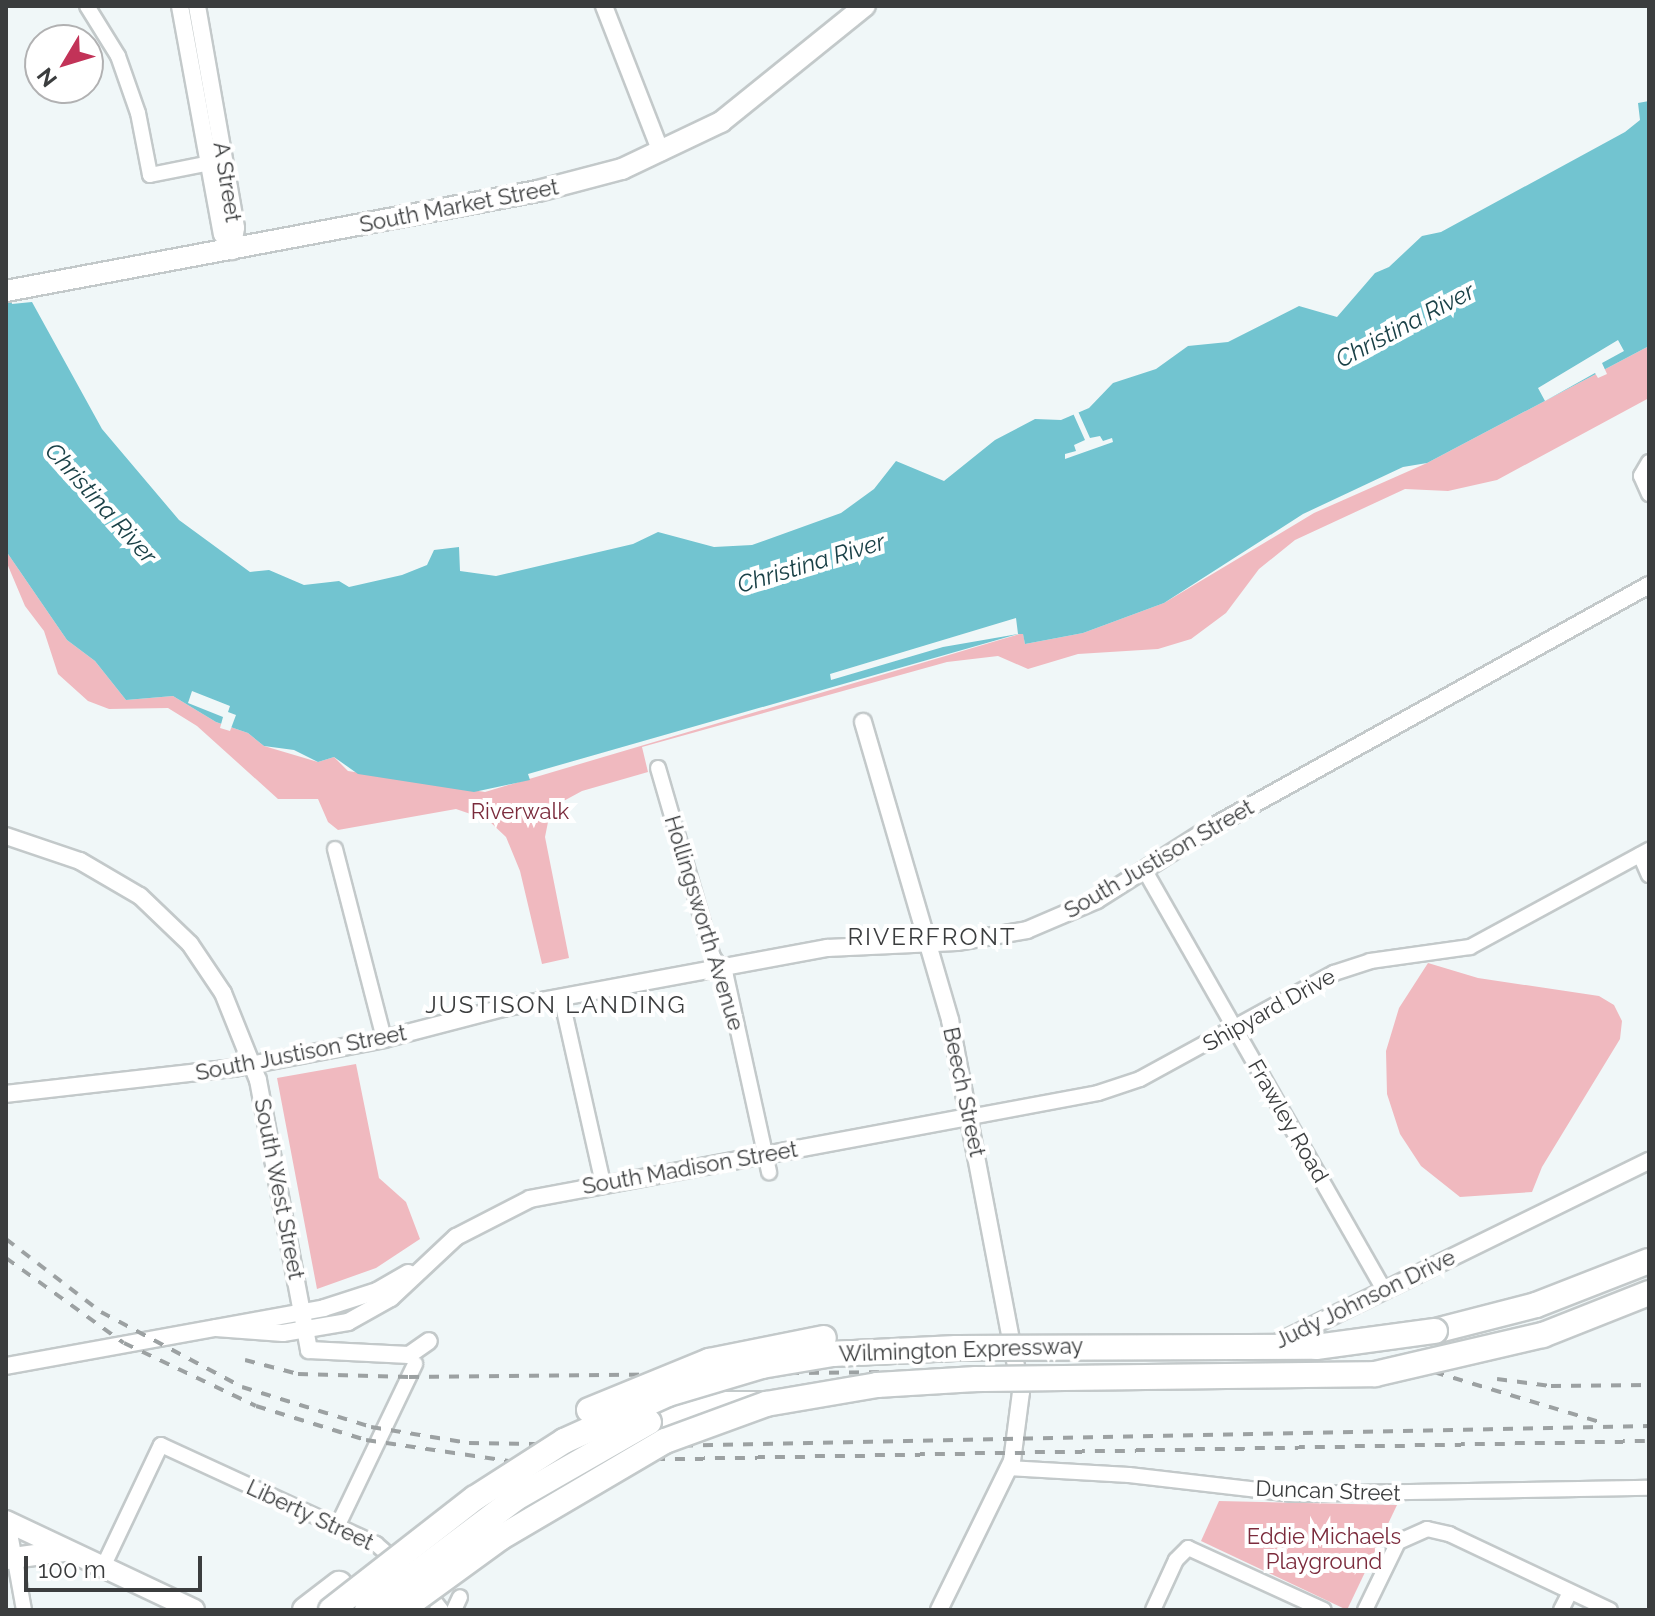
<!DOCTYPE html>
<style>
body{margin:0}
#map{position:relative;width:1655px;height:1616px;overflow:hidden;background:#f0f7f8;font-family:Raleway,sans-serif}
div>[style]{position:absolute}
.green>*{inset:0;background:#f0b9bf}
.water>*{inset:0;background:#72c4d0}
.pier>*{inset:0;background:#f0f7f8}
.roads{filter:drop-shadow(2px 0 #c3c9ca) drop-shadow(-2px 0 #c3c9ca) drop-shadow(0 2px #c3c9ca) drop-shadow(0 -2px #c3c9ca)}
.minor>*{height:14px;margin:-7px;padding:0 7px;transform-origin:7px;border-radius:7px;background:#fff}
.tertiary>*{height:16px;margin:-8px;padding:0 8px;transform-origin:8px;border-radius:8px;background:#fff}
.primary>*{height:20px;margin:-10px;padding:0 10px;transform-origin:10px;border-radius:10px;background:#fff}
.motorway>*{height:24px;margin:-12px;padding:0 12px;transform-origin:12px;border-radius:12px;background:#fff}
.rail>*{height:4px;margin-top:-2px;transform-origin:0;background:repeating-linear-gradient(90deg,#9ca1a2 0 10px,transparent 0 20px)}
.bridges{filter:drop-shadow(2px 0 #c3c9ca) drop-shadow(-2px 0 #c3c9ca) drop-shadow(0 2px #c3c9ca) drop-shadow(0 -2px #c3c9ca)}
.motorway-bridge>*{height:24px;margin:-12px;padding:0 12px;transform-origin:12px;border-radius:12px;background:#fff}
span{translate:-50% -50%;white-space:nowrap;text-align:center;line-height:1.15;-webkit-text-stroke:8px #fff;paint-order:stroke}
.street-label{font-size:22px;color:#3b3d3e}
.park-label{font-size:22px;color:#7b2b3c}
.water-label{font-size:24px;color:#1a4147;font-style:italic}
.neighbourhood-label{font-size:24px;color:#3b3d3e;letter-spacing:2px}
.frame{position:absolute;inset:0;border:8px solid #3b3d3e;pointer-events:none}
.north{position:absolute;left:24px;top:24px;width:80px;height:80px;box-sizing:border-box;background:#fff;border:2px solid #b1b1b2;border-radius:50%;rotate:232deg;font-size:22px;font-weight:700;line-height:32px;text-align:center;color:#3b3d3e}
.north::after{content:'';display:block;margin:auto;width:28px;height:36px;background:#c23358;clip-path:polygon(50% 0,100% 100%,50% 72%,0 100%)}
.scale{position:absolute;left:24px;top:1556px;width:178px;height:36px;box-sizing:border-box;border:4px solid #3b3d3e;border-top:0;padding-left:10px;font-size:24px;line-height:28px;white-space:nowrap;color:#3b3d3e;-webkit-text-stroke:6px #fff;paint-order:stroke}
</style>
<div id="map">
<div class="green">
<div style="clip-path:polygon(1649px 346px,1649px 398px,1497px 480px,1448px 491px,1405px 489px,1295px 540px,1259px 569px,1226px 613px,1191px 639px,1158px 649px,1078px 654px,1028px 669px,998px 656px,947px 662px,642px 747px,648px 772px,582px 791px,558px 804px,549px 817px,545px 837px,569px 958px,542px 964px,520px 871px,506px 837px,488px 820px,456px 809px,338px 830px,328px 822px,318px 799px,278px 799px,197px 726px,168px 708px,109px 709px,88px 701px,58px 674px,44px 631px,25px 606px,6px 561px,6px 551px,67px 640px,95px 661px,126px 700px,173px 696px,216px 722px,248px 733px,264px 746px,318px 762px,334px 757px,348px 771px,485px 792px,1023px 633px,1025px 644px,1083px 633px,1164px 603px,1314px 513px,1427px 463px)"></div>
<div style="clip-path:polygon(1428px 963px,1478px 978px,1599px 996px,1614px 1005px,1622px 1021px,1620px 1039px,1542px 1167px,1532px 1192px,1460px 1197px,1421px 1166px,1400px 1134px,1387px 1094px,1386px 1051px,1399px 1008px)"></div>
<div style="clip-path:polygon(356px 1064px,379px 1178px,406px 1202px,420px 1239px,376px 1268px,317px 1289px,277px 1078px)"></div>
<div style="clip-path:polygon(1219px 1501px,1397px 1505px,1347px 1610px,1201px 1541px)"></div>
</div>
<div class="water">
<div style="clip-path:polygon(1649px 101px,1649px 346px,1427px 463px,1403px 467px,1303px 514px,1164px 603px,1083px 633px,1025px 644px,1023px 634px,1018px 634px,528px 774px,530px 780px,474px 792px,358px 774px,334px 757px,318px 762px,294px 750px,264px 746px,248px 733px,216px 722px,173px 696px,126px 700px,95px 661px,67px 640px,6px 551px,6px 270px,12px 304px,32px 302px,102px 429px,179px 520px,250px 572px,269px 570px,304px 585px,339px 581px,349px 587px,402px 575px,427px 565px,434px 550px,459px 547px,460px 571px,496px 576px,633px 544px,658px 532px,714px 547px,752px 545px,841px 513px,874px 489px,896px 461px,944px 481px,995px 440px,1035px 419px,1061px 420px,1089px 408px,1113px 383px,1156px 369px,1188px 346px,1228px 342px,1299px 306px,1337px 317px,1375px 273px,1389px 267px,1422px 236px,1441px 232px,1625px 132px,1640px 120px,1638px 103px)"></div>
</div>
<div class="pier">
<div style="clip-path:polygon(1618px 340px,1624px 351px,1602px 363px,1607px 374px,1598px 378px,1595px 373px,1545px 401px,1538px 388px)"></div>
<div style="clip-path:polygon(1077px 409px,1090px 438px,1100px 436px,1103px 441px,1112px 438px,1113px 442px,1065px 459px,1065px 454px,1076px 451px,1074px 445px,1085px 440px,1072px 411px)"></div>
<div style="clip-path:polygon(1016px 618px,1018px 634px,943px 647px,831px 680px,830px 674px)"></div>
<div style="clip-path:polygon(192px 691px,230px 706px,228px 712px,236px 715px,230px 731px,220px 728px,223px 717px,188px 703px)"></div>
</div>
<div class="roads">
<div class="minor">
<div style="left:87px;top:6px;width:59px;rotate:58.2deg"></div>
<div style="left:118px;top:56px;width:60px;rotate:70.7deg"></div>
<div style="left:138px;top:113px;width:63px;rotate:79deg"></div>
<div style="left:150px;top:175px;width:71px;rotate:-11.3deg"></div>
<div style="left:1649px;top:462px;width:16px;rotate:120deg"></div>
<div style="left:1641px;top:476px;width:20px;rotate:66deg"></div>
<div style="left:658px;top:768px;width:197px;rotate:73.8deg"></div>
<div style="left:713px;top:957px;width:23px;rotate:56deg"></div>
<div style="left:726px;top:976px;width:201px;rotate:77.6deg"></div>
<div style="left:335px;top:849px;width:196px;rotate:75.5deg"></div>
<div style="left:1640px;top:855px;width:22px;rotate:66deg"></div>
<div style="left:1144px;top:869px;width:484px;rotate:60.3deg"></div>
<div style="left:561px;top:997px;width:191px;rotate:77.3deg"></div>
<div style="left:970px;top:1117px;width:130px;rotate:-10.6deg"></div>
<div style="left:1098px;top:1093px;width:44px;rotate:-18.4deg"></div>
<div style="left:1140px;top:1079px;width:221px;rotate:-28.7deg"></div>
<div style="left:1334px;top:973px;width:38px;rotate:-18deg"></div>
<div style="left:1370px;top:961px;width:101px;rotate:-8deg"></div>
<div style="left:1470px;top:947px;width:204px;rotate:-28.5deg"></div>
<div style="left:1008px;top:1468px;width:121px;rotate:3.3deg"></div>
<div style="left:1129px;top:1475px;width:165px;rotate:6.6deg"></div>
<div style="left:1293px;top:1494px;width:356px;rotate:-1deg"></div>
<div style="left:8px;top:1522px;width:89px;rotate:79.7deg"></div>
<div style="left:337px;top:1527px;width:181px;rotate:-64.4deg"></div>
<div style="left:103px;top:1567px;width:135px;rotate:-64.6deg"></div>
<div style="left:161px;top:1445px;width:237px;rotate:24.7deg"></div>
<div style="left:376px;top:1544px;width:29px;rotate:41deg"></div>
<div style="left:424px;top:1588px;width:28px;rotate:52deg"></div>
<div style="left:454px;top:1610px;width:14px;rotate:-65deg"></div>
<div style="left:1153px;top:1610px;width:55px;rotate:-65.3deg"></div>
<div style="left:1176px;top:1560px;width:17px;rotate:-45deg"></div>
<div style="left:1188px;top:1548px;width:149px;rotate:24.5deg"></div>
<div style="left:1365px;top:1610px;width:76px;rotate:-64.1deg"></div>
<div style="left:1398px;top:1542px;width:32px;rotate:-24deg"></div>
<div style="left:1427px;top:1529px;width:23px;rotate:13deg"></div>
<div style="left:1449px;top:1534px;width:178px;rotate:25.3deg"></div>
<div style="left:1561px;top:1610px;width:20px;rotate:-63deg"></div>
</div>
<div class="tertiary">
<div style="left:180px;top:6px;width:232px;rotate:79.6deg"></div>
<div style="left:222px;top:234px;width:20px;rotate:60deg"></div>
<div style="left:197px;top:6px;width:225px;rotate:80deg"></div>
<div style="left:236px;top:228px;width:23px;rotate:100deg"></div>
<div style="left:604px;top:6px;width:157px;rotate:68.7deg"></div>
<div style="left:863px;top:722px;width:310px;rotate:73.7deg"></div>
<div style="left:950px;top:1020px;width:379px;rotate:79.2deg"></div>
<div style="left:1021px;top:1392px;width:70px;rotate:97.4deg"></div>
<div style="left:1012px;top:1461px;width:166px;rotate:116.1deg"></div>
<div style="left:6px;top:836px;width:78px;rotate:18.7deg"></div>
<div style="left:80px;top:861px;width:69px;rotate:30.3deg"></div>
<div style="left:140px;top:896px;width:69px;rotate:43.8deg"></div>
<div style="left:190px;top:944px;width:59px;rotate:56deg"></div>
<div style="left:223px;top:993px;width:94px;rotate:68.1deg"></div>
<div style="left:258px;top:1080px;width:275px;rotate:79.3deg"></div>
<div style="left:309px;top:1350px;width:100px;rotate:2.9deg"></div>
<div style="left:409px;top:1355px;width:24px;rotate:-35deg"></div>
<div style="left:6px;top:1094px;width:229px;rotate:-6.5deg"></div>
<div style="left:234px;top:1068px;width:153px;rotate:-10.9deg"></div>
<div style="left:384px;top:1039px;width:123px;rotate:-14.6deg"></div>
<div style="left:503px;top:1008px;width:330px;rotate:-10.5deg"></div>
<div style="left:827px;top:948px;width:130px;rotate:-2.6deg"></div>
<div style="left:957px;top:942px;width:71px;rotate:-9.7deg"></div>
<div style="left:1027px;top:930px;width:76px;rotate:-23.2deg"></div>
<div style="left:1097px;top:900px;width:130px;rotate:-32.5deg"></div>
<div style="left:1207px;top:830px;width:505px;rotate:-29deg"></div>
<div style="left:216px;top:1328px;width:67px;rotate:4.3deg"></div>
<div style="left:283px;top:1333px;width:66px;rotate:-9.6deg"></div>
<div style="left:348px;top:1322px;width:49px;rotate:-29.2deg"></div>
<div style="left:391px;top:1298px;width:89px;rotate:-43.2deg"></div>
<div style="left:456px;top:1237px;width:83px;rotate:-27.2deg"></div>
<div style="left:530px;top:1199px;width:448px;rotate:-10.6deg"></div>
<div style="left:1277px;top:1343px;width:414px;rotate:-26.1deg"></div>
<div style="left:6px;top:1366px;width:323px;rotate:-10.3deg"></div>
<div style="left:324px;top:1308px;width:56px;rotate:-17.8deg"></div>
<div style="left:377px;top:1291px;width:36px;rotate:-30deg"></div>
</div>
<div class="primary">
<div style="left:6px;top:291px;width:541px;rotate:-10.65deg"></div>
<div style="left:538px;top:191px;width:87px;rotate:-14.7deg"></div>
<div style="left:622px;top:169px;width:110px;rotate:-25.4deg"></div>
<div style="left:721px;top:122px;width:185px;rotate:-38.9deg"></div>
<div style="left:6px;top:1521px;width:208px;rotate:25.3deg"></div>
<div style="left:6px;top:1559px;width:60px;rotate:-7.7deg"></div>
</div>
<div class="motorway">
<div style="left:1435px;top:1331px;width:104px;rotate:-14.4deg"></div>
<div style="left:1536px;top:1305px;width:121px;rotate:-21.3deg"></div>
<div style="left:649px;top:1422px;width:53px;rotate:-19.8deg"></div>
<div style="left:699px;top:1404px;width:64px"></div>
<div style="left:305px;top:1610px;width:43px;rotate:-37.4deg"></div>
</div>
</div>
<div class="rail">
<div style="left:6px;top:1239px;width:120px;rotate:37.5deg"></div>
<div style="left:101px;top:1312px;width:160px;rotate:28deg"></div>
<div style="left:242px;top:1387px;width:135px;rotate:17.2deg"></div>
<div style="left:371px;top:1427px;width:99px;rotate:9.3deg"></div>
<div style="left:469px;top:1443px;width:194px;rotate:0.9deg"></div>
<div style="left:663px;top:1446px;width:986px;rotate:-1.16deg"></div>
<div style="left:6px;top:1258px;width:145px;rotate:35.8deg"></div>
<div style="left:124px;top:1343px;width:146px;rotate:25.5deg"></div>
<div style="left:256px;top:1406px;width:115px;rotate:17.2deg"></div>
<div style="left:366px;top:1440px;width:151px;rotate:8.4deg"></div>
<div style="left:515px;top:1462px;width:1134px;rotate:-1.06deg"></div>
<div style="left:245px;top:1360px;width:55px;rotate:14.8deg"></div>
<div style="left:298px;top:1374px;width:111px;rotate:1.5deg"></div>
<div style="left:409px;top:1377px;width:949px;rotate:-0.6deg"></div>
<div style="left:1358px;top:1367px;width:76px;rotate:3.8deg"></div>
<div style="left:1434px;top:1372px;width:177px;rotate:16.8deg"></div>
<div style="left:1497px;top:1379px;width:54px;rotate:7.4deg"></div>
<div style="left:1551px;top:1386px;width:98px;rotate:-0.6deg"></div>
</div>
<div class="bridges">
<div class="motorway-bridge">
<div style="left:589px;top:1410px;width:130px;rotate:-22.2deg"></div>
<div style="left:709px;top:1361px;width:117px;rotate:-11.3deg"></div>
<div style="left:331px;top:1610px;width:182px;rotate:-37.9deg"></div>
<div style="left:475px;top:1498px;width:106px;rotate:-32.6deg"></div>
<div style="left:564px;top:1441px;width:114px;rotate:-24.3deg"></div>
<div style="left:668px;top:1394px;width:98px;rotate:-16.6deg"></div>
<div style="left:762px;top:1366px;width:72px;rotate:-9.6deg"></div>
<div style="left:833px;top:1354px;width:123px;rotate:-2.8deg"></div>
<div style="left:956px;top:1348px;width:360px;rotate:-0.2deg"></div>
<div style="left:1316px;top:1347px;width:120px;rotate:-7.7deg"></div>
<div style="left:367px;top:1610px;width:186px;rotate:-36.9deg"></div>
<div style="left:516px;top:1498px;width:153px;rotate:-29.7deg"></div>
<div style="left:401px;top:1610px;width:122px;rotate:-36deg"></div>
<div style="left:500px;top:1538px;width:191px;rotate:-30.5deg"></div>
<div style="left:665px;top:1441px;width:108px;rotate:-20.1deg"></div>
<div style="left:766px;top:1404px;width:113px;rotate:-9.7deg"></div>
<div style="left:877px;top:1385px;width:99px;rotate:-3.5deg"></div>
<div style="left:976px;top:1379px;width:399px;rotate:-0.7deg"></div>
<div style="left:1375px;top:1374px;width:172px;rotate:-13.1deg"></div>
<div style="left:1543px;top:1335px;width:114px;rotate:-21.6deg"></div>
</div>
</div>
<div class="street-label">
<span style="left:227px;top:182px;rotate:81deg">A Street</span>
<span style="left:459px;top:206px;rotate:-11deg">South Market Street</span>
<span style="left:1159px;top:859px;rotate:-30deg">South Justison Street</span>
<span style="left:704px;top:923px;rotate:73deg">Hollingsworth Avenue</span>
<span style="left:1269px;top:1010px;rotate:-29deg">Shipyard Drive</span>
<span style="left:301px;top:1053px;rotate:-11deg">South Justison Street</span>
<span style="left:964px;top:1092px;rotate:78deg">Beech Street</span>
<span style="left:1288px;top:1121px;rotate:60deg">Frawley Road</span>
<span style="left:690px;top:1168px;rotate:-10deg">South Madison Street</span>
<span style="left:279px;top:1189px;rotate:79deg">South West Street</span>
<span style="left:1365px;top:1299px;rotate:-26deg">Judy Johnson Drive</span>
<span style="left:961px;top:1350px;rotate:-2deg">Wilmington Expressway</span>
<span style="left:1328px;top:1491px;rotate:2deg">Duncan Street</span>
<span style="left:310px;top:1515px;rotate:25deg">Liberty Street</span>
</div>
<div class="park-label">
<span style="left:520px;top:812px">Riverwalk</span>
<span style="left:1324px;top:1549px">Eddie Michaels<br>Playground</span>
</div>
<div class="water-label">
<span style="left:1405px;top:325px;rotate:-28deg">Christina River</span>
<span style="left:101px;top:503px;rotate:48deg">Christina River</span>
<span style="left:811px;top:563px;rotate:-17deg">Christina River</span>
</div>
<div class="neighbourhood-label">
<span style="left:932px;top:937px">RIVERFRONT</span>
<span style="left:556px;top:1005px">JUSTISON LANDING</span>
</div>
<div class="frame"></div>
<div class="north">N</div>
<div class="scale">100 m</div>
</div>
